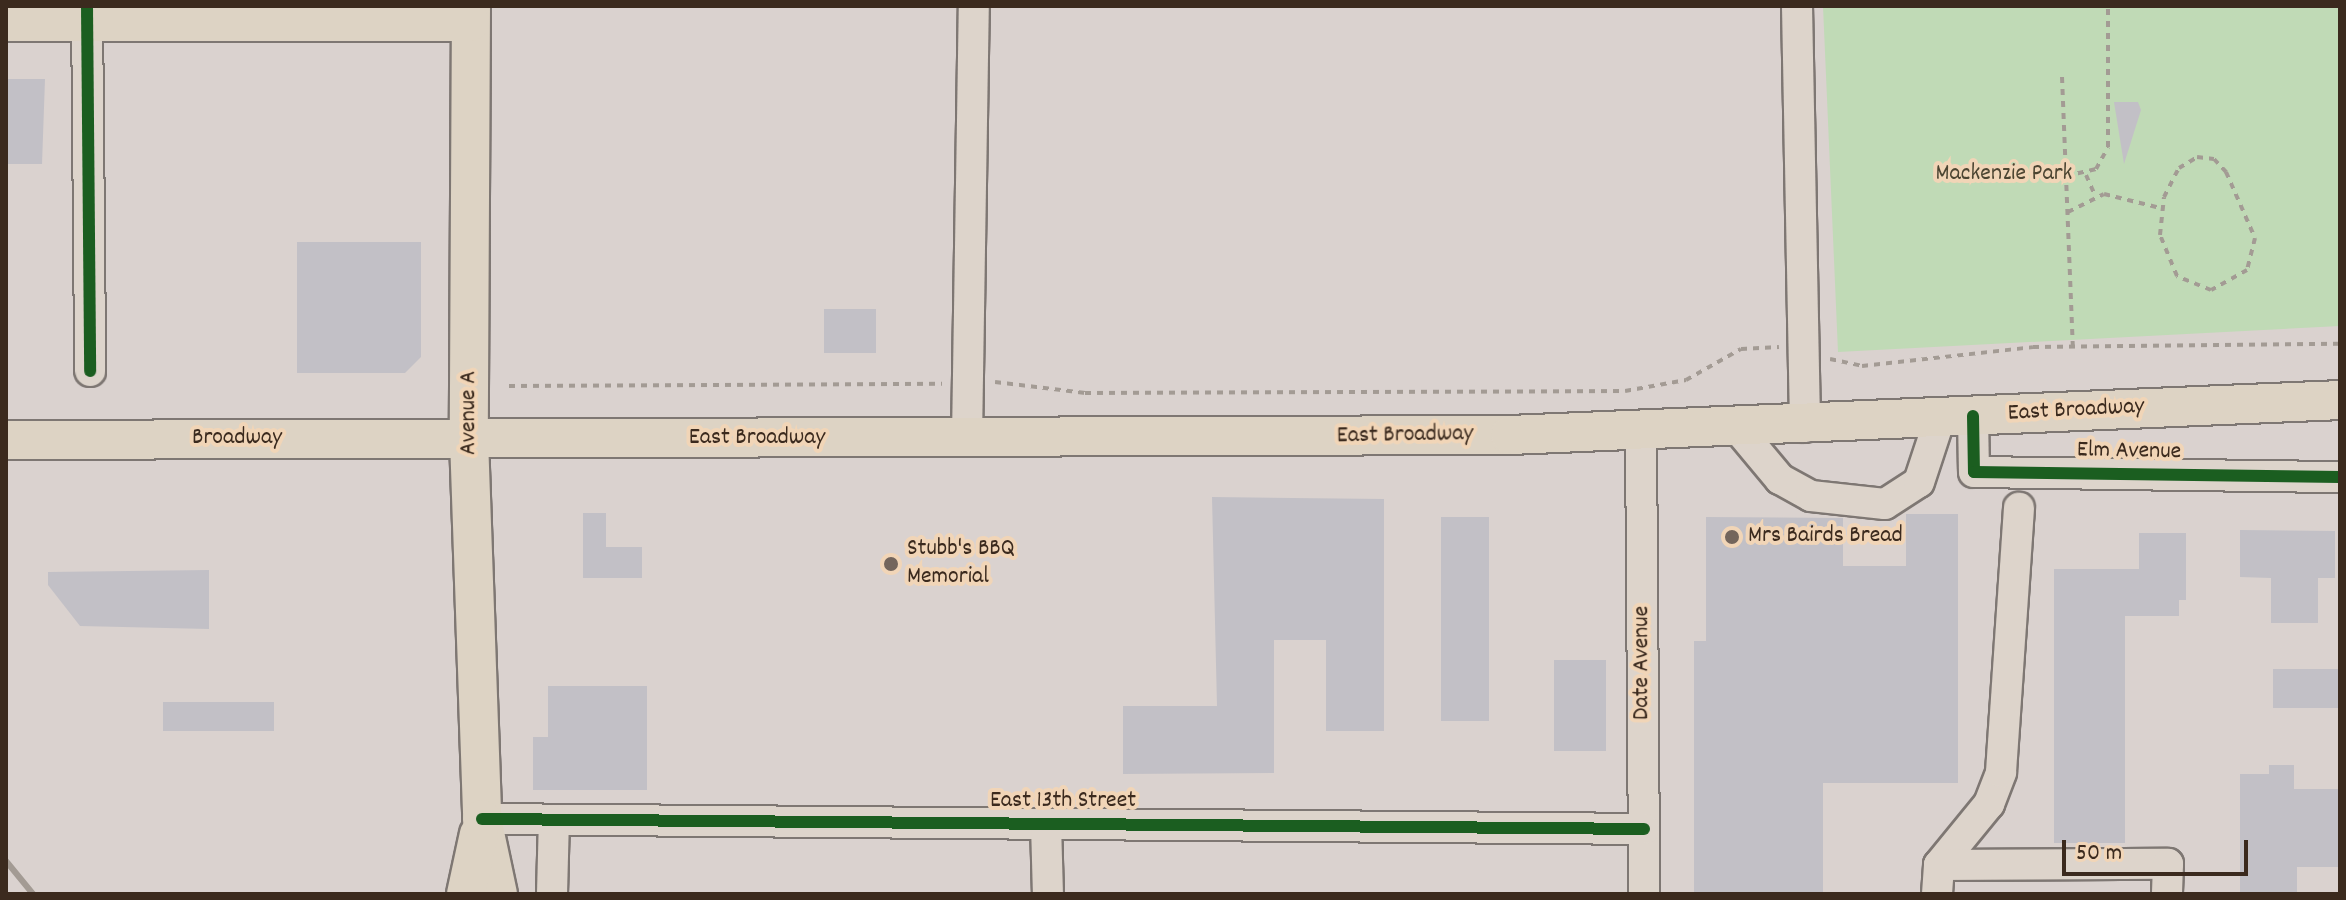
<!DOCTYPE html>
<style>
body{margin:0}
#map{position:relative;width:2346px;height:900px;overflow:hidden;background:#dad2cf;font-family:Dekko,sans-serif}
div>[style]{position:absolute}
.green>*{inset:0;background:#c0dab6}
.building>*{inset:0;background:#c2c0c6}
.path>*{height:4px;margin-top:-2px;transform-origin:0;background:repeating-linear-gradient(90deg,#a39b94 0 6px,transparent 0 12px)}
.roads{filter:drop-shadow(2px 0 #7e7773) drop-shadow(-2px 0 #7e7773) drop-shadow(0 2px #7e7773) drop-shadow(0 -2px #7e7773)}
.minor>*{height:30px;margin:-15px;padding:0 15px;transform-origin:15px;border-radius:15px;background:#ddd4cb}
.major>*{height:38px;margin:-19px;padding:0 19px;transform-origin:19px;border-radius:19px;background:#ddd3c4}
.rail>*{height:6px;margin:-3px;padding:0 3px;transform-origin:3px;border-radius:3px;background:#a39b94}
.cycleway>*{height:12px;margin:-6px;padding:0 6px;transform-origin:6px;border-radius:6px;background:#1b5e20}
.dots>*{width:22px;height:22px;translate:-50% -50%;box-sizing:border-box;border:4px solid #f1d5b7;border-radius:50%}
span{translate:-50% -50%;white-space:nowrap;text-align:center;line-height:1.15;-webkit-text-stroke:8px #f1d5b7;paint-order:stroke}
.park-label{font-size:24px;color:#4c4532}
.street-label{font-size:24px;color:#3b2a1e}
.poi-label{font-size:24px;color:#3b2a1e}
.left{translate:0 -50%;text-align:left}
.frame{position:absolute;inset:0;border:8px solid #3b2a1e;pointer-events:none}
.scale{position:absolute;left:2062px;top:840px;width:186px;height:36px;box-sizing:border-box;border:4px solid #3b2a1e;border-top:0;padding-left:10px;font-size:24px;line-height:28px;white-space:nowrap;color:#3b2a1e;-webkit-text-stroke:6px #f1d5b7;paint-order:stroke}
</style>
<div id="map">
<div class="green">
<div style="clip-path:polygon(1823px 6px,2340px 6px,2340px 326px,1838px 352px)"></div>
</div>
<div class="building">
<div style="clip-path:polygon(6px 79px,45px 79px,42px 164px,6px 164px)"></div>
<div style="clip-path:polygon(2114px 102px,2138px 102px,2141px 110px,2124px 164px)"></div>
<div style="clip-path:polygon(297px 242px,421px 242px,421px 357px,405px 373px,297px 373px)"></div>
<div style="clip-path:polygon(824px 309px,876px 309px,876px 353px,824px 353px)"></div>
<div style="clip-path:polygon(1212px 497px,1384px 499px,1384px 731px,1326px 731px,1326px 640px,1274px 640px,1274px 773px,1123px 774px,1123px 706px,1217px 706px)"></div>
<div style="clip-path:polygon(583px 513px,606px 513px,606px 547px,642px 547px,642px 578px,583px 578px)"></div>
<div style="clip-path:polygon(1906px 514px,1958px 514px,1958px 783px,1823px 783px,1823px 894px,1694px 894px,1694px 641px,1706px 641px,1706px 517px,1843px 518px,1843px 566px,1906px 566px)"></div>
<div style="clip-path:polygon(1441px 517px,1489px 517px,1489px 721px,1441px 721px)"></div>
<div style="clip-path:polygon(2240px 530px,2335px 531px,2335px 578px,2318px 578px,2318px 623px,2271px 623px,2271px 578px,2240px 577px)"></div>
<div style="clip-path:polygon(2139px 533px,2186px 533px,2186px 600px,2179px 600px,2179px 616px,2125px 616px,2125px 843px,2054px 843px,2054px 569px,2139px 569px)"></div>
<div style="clip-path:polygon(209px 570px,209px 629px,80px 626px,48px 585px,48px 572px)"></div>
<div style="clip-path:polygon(1554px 660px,1606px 660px,1606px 751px,1554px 751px)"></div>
<div style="clip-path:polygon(2273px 669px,2340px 669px,2340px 708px,2273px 708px)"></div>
<div style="clip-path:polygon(548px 686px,647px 686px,647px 790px,533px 790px,533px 737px,548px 737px)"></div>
<div style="clip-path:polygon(163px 702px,274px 702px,274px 731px,163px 731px)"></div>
<div style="clip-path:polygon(2269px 765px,2294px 765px,2294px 789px,2340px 789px,2340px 867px,2297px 867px,2297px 894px,2240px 894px,2240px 774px,2269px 774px)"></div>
</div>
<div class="path">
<div style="left:2062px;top:77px;width:271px;rotate:87.7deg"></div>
<div style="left:2197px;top:157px;width:17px;rotate:7deg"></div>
<div style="left:2214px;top:159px;width:18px;rotate:47deg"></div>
<div style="left:2226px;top:172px;width:72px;rotate:66.3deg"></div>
<div style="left:2255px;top:238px;width:33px;rotate:104deg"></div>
<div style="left:2247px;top:270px;width:41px;rotate:150.9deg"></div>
<div style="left:2211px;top:290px;width:37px;rotate:-158deg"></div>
<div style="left:2177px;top:276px;width:44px;rotate:-112.5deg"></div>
<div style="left:2160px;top:235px;width:38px;rotate:-84deg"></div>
<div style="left:2164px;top:197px;width:33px;rotate:-63deg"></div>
<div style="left:2179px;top:168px;width:21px;rotate:-31deg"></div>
<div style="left:2086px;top:175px;width:22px;rotate:66deg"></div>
<div style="left:2066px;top:176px;width:31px;rotate:-13deg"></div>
<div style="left:2096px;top:169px;width:25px;rotate:-61deg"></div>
<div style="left:2108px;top:147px;width:141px;rotate:-90deg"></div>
<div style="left:2068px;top:212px;width:40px;rotate:-26.6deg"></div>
<div style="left:2104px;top:194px;width:58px;rotate:14deg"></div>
<div style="left:1830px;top:359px;width:33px;rotate:12deg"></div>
<div style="left:1862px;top:366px;width:172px;rotate:-6.3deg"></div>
<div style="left:2033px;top:347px;width:307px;rotate:-0.6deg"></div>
<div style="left:995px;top:382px;width:91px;rotate:7deg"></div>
<div style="left:1085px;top:393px;width:540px;rotate:-0.21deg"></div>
<div style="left:1625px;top:391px;width:62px;rotate:-10.2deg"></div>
<div style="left:1686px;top:380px;width:63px;rotate:-29.4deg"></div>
<div style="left:1741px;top:349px;width:38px;rotate:-3deg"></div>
<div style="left:509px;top:386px;width:433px;rotate:-0.3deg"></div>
</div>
<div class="roads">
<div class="minor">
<div style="left:87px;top:6px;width:365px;rotate:89.5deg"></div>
<div style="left:1797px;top:6px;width:421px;rotate:88.9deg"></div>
<div style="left:1973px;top:416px;width:56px;rotate:89deg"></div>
<div style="left:1974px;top:472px;width:366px;rotate:0.8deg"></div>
<div style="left:1739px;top:430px;width:64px;rotate:50.1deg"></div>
<div style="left:1780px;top:479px;width:35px;rotate:29deg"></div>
<div style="left:1811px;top:496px;width:74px;rotate:6.2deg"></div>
<div style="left:1885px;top:504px;width:40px;rotate:-32.9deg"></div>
<div style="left:1919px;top:482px;width:67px;rotate:-71.8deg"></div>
<div style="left:1641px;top:433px;width:461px;rotate:89.6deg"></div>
<div style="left:967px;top:439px;width:433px;rotate:-89.1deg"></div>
<div style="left:482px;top:819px;width:1162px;rotate:0.49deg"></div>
<div style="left:1046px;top:824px;width:70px;rotate:88.4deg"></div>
<div style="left:1939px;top:865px;width:79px;rotate:-50.7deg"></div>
<div style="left:1989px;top:804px;width:34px;rotate:-69deg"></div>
<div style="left:2001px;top:772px;width:265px;rotate:-86.1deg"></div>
<div style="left:552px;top:894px;width:74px;rotate:-88.5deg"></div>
<div style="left:1937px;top:894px;width:29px;rotate:-86deg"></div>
<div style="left:1939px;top:865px;width:229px;rotate:-0.3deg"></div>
<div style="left:2168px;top:864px;width:30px;rotate:92deg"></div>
</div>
<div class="major">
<div style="left:471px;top:6px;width:433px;rotate:90.3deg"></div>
<div style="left:469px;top:439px;width:380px;rotate:88deg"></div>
<div style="left:482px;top:819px;width:77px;rotate:78deg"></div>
<div style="left:6px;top:22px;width:464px"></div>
<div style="left:6px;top:440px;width:1504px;rotate:-0.19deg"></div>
<div style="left:1510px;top:435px;width:831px;rotate:-2.41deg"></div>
<div style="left:466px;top:894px;width:61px;rotate:-77.8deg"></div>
</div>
</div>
<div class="rail">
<div style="left:6px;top:861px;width:43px;rotate:50.7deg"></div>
</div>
<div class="cycleway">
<div style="left:87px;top:6px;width:365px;rotate:89.5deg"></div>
<div style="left:1973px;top:416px;width:56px;rotate:89deg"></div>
<div style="left:1974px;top:472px;width:366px;rotate:0.8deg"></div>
<div style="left:482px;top:819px;width:1162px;rotate:0.49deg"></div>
</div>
<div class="dots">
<div style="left:1732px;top:537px;background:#73655c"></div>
<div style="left:891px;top:564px;background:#73655c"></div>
</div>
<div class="park-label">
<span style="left:2004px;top:175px">Mackenzie Park</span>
</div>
<div class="street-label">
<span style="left:2076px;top:411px;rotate:-3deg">East Broadway</span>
<span style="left:470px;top:413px;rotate:-90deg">Avenue A</span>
<span style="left:1405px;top:436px;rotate:-1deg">East Broadway</span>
<span style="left:237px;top:439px">Broadway</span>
<span style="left:757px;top:439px">East Broadway</span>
<span style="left:2129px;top:452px;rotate:1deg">Elm Avenue</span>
<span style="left:1643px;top:663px;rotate:-90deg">Date Avenue</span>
<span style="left:1063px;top:802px">East 13th Street</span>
</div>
<div class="poi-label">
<span class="left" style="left:1748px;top:537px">Mrs Bairds Bread</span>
<span class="left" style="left:907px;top:564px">Stubb's BBQ<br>Memorial</span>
</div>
<div class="frame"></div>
<div class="scale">50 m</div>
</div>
